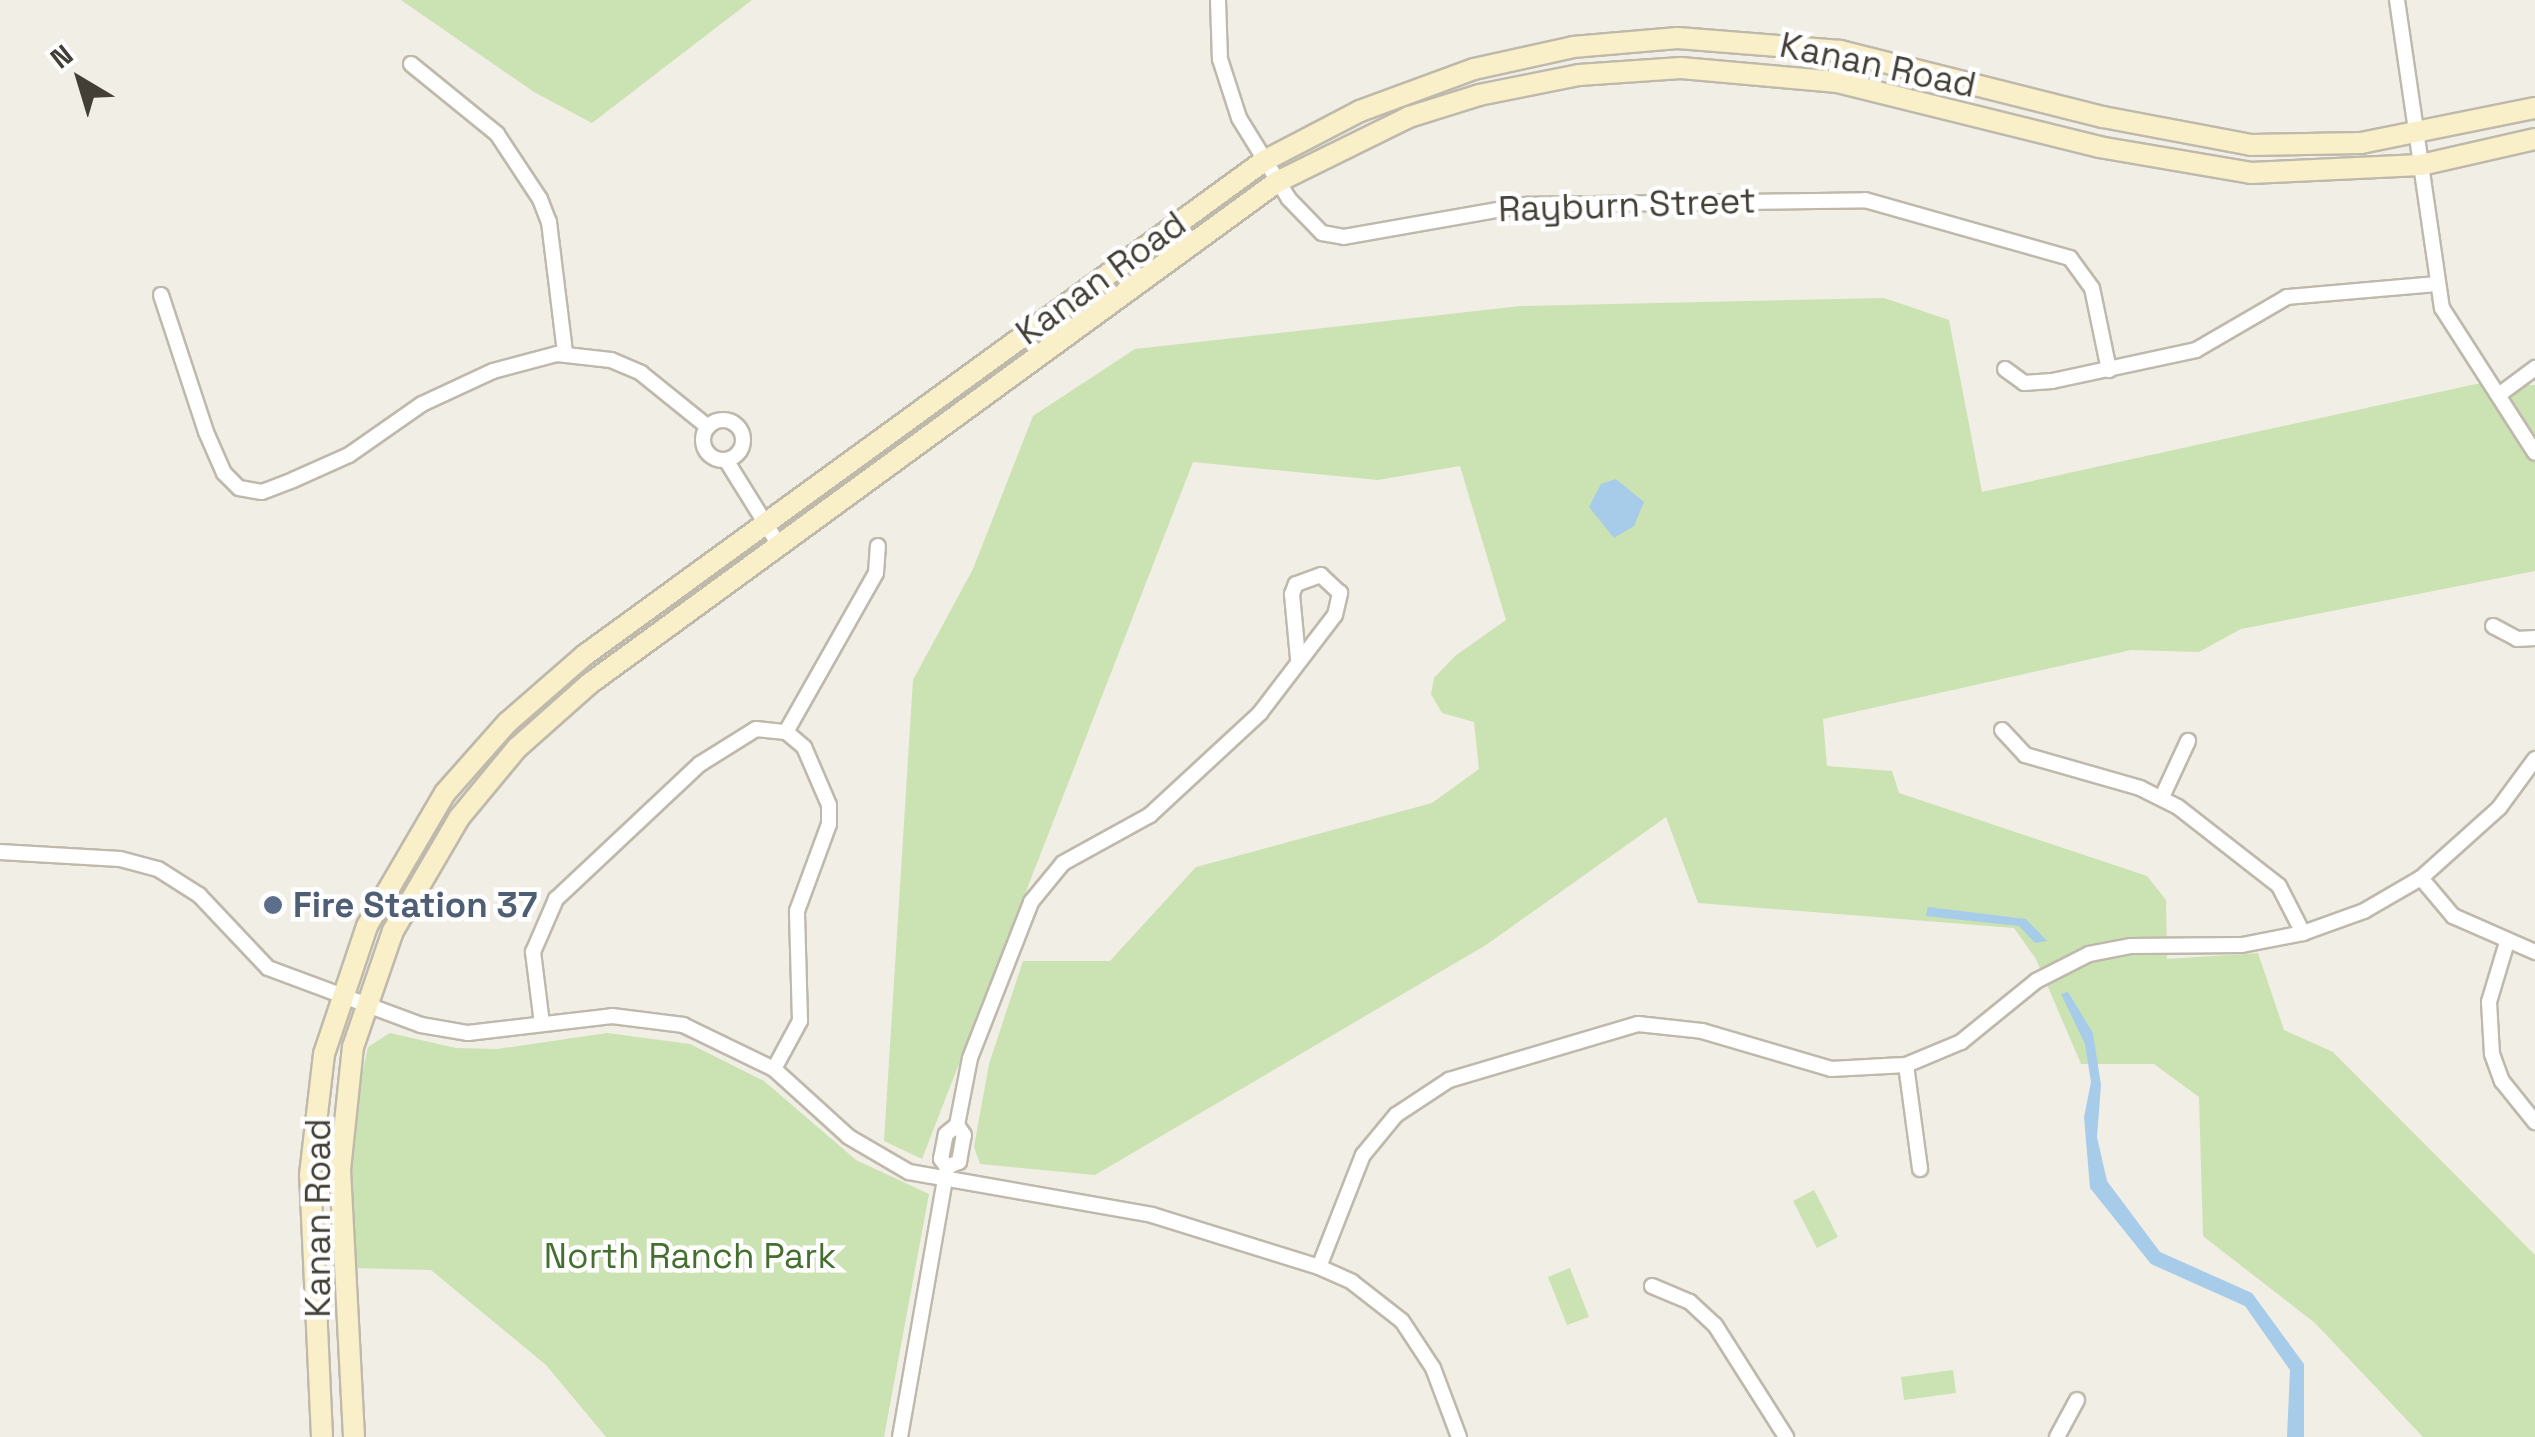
<!DOCTYPE html>
<style>
body{margin:0}
#map{position:relative;width:2535px;height:1437px;overflow:hidden;background:#f1eee6;font-family:"Space Grotesk",sans-serif}
div>[style]{position:absolute}
.green>*{inset:0;background:#cbe2b2}
.water>*{inset:0;background:#a7cce9}
.roads{filter:drop-shadow(2px 0 #bfb9ac) drop-shadow(-2px 0 #bfb9ac) drop-shadow(0 2px #bfb9ac) drop-shadow(0 -2px #bfb9ac)}
.minor>*{height:14px;margin:-7px;padding:0 7px;transform-origin:7px;border-radius:7px;background:#fff}
.minor>.ring{margin:-7px;padding:0;box-sizing:content-box;background:none;border:14px solid #fff;border-radius:50%}
.secondary>*{height:20px;margin:-10px;padding:0 10px;transform-origin:10px;border-radius:10px;background:#f9efc8}
.dots>*{width:28px;height:28px;translate:-50% -50%;box-sizing:border-box;border:5px solid #fff;border-radius:50%}
span{translate:-50% -50%;white-space:nowrap;text-align:center;line-height:1.15;-webkit-text-stroke:9px #fff;paint-order:stroke}
.street-label{font-size:35px;color:#433f36}
.service-label{font-size:35px;color:#4e5e75;font-weight:700}
.left{translate:0 -50%;text-align:left}
.park-label{font-size:35px;color:#456f2f}
.north{position:absolute;left:30px;top:30px;width:100px;height:100px;-webkit-text-stroke:8px #fff;paint-order:stroke;rotate:322deg;font-size:28px;font-weight:700;line-height:40px;text-align:center;color:#433f36}
.north::after{content:'';display:block;margin:auto;width:35px;height:45px;background:#433f36;clip-path:polygon(50% 0,100% 100%,50% 72%,0 100%)}
</style>
<div id="map">
<div class="green">
<div style="clip-path:polygon(401px 0,752px 0,592px 123px,534px 92px)"></div>
<div style="clip-path:polygon(1884px 298px,1949px 320px,1982px 492px,2476px 384px,2535px 385px,2535px 571px,2241px 629px,2199px 652px,2131px 650px,1823px 719px,1827px 766px,1892px 771px,1899px 793px,2147px 876px,2166px 900px,2167px 959px,2258px 953px,2284px 1030px,2333px 1052px,2535px 1255px,2535px 1437px,2423px 1437px,2315px 1323px,2203px 1236px,2199px 1097px,2154px 1064px,2081px 1064px,2036px 959px,2014px 928px,1698px 903px,1666px 817px,1486px 945px,1095px 1175px,980px 1164px,974px 1147px,989px 1064px,1023px 961px,1110px 961px,1196px 867px,1432px 803px,1479px 769px,1474px 722px,1442px 713px,1431px 694px,1434px 678px,1455px 656px,1506px 620px,1460px 466px,1378px 480px,1193px 462px,922px 1159px,884px 1141px,913px 680px,973px 569px,1033px 416px,1135px 349px,1521px 306px)"></div>
<div style="clip-path:polygon(390px 1033px,456px 1048px,497px 1049px,607px 1033px,690px 1044px,764px 1081px,856px 1160px,929px 1194px,884px 1437px,606px 1437px,546px 1365px,431px 1270px,355px 1268px,349px 1183px,356px 1101px,368px 1047px)"></div>
<div style="clip-path:polygon(1814px 1190px,1838px 1237px,1817px 1248px,1793px 1201px)"></div>
<div style="clip-path:polygon(1570px 1268px,1589px 1317px,1567px 1325px,1548px 1277px)"></div>
<div style="clip-path:polygon(1953px 1370px,1956px 1393px,1904px 1400px,1901px 1377px)"></div>
</div>
<div class="water">
<div style="clip-path:polygon(1616px 479px,1644px 502px,1634px 526px,1614px 538px,1589px 507px,1601px 484px)"></div>
<div style="clip-path:polygon(1928px 907px,2026px 919px,2047px 941px,2035px 943px,2019px 926px,1926px 916px)"></div>
<div style="clip-path:polygon(2068px 992px,2093px 1033px,2101px 1085px,2097px 1137px,2107px 1181px,2160px 1252px,2252px 1293px,2304px 1364px,2304px 1437px,2287px 1437px,2290px 1370px,2245px 1306px,2151px 1264px,2090px 1188px,2084px 1117px,2091px 1082px,2085px 1044px,2061px 994px)"></div>
</div>
<div class="roads">
<div class="minor">
<div style="left:1218px;top:0;width:59px;rotate:88.1deg"></div>
<div style="left:1220px;top:59px;width:62px;rotate:72.1deg"></div>
<div style="left:1239px;top:118px;width:95px;rotate:58.3deg"></div>
<div style="left:1289px;top:199px;width:47px;rotate:45.9deg"></div>
<div style="left:1322px;top:233px;width:22px;rotate:10deg"></div>
<div style="left:1344px;top:237px;width:185px;rotate:-10deg"></div>
<div style="left:1526px;top:205px;width:339px;rotate:-0.8deg"></div>
<div style="left:1865px;top:200px;width:213px;rotate:15.8deg"></div>
<div style="left:2070px;top:258px;width:37px;rotate:54deg"></div>
<div style="left:2092px;top:288px;width:84px;rotate:78.3deg"></div>
<div style="left:2397px;top:0;width:311px;rotate:81.7deg"></div>
<div style="left:2442px;top:308px;width:172px;rotate:57.3deg"></div>
<div style="left:411px;top:64px;width:111px;rotate:39.1deg"></div>
<div style="left:497px;top:134px;width:78px;rotate:56.5deg"></div>
<div style="left:540px;top:199px;width:25px;rotate:69deg"></div>
<div style="left:549px;top:222px;width:132px;rotate:83deg"></div>
<div style="left:161px;top:295px;width:144px;rotate:71.8deg"></div>
<div style="left:206px;top:432px;width:45px;rotate:66.3deg"></div>
<div style="left:224px;top:473px;width:21px;rotate:45deg"></div>
<div style="left:239px;top:488px;width:23px;rotate:10deg"></div>
<div style="left:262px;top:492px;width:33px;rotate:-21deg"></div>
<div style="left:293px;top:480px;width:61px;rotate:-24.1deg"></div>
<div style="left:349px;top:455px;width:89px;rotate:-34.9deg"></div>
<div style="left:422px;top:404px;width:78px;rotate:-24.9deg"></div>
<div style="left:493px;top:371px;width:66px;rotate:-14.9deg"></div>
<div style="left:557px;top:354px;width:54px;rotate:6.3deg"></div>
<div style="left:611px;top:360px;width:33px;rotate:23deg"></div>
<div style="left:641px;top:373px;width:86px;rotate:38.9deg"></div>
<div style="left:2005px;top:369px;width:24px;rotate:36deg"></div>
<div style="left:2024px;top:383px;width:28px;rotate:-4deg"></div>
<div style="left:2052px;top:381px;width:147px;rotate:-12.1deg"></div>
<div style="left:2196px;top:350px;width:105px;rotate:-30.2deg"></div>
<div style="left:2287px;top:297px;width:149px;rotate:-5deg"></div>
<div style="left:2500px;top:394px;width:44px;rotate:-36.6deg"></div>
<div class="ring" style="left:703px;top:420px;width:26px;height:26px"></div>
<div style="left:726px;top:460px;width:100px;rotate:58.1deg"></div>
<div style="left:2493px;top:626px;width:27px;rotate:28deg"></div>
<div style="left:2517px;top:639px;width:18px;rotate:-3deg"></div>
<div style="left:2002px;top:730px;width:34px;rotate:47deg"></div>
<div style="left:2025px;top:755px;width:120px;rotate:16deg"></div>
<div style="left:2140px;top:788px;width:42px;rotate:26.6deg"></div>
<div style="left:2178px;top:807px;width:128px;rotate:38deg"></div>
<div style="left:2279px;top:886px;width:53px;rotate:62.9deg"></div>
<div style="left:2162px;top:797px;width:62px;rotate:-65.1deg"></div>
<div style="left:0;top:852px;width:120px;rotate:3.3deg"></div>
<div style="left:120px;top:859px;width:39px;rotate:15deg"></div>
<div style="left:158px;top:869px;width:49px;rotate:32.4deg"></div>
<div style="left:199px;top:895px;width:100px;rotate:46.6deg"></div>
<div style="left:268px;top:968px;width:163px;rotate:20.4deg"></div>
<div style="left:421px;top:1025px;width:48px;rotate:9.7deg"></div>
<div style="left:468px;top:1033px;width:145px;rotate:-6.7deg"></div>
<div style="left:612px;top:1016px;width:72px;rotate:7.2deg"></div>
<div style="left:683px;top:1025px;width:101px;rotate:25.8deg"></div>
<div style="left:774px;top:1069px;width:101px;rotate:42.2deg"></div>
<div style="left:849px;top:1137px;width:69px;rotate:30.3deg"></div>
<div style="left:909px;top:1172px;width:247px;rotate:10deg"></div>
<div style="left:1152px;top:1215px;width:175px;rotate:17.3deg"></div>
<div style="left:1319px;top:1267px;width:36px;rotate:24deg"></div>
<div style="left:1352px;top:1282px;width:63px;rotate:38deg"></div>
<div style="left:1402px;top:1321px;width:56px;rotate:56.6deg"></div>
<div style="left:1433px;top:1368px;width:74px;rotate:69.4deg"></div>
<div style="left:2421px;top:878px;width:50px;rotate:49.9deg"></div>
<div style="left:2453px;top:916px;width:90px;rotate:23.7deg"></div>
<div style="left:2507px;top:942px;width:63px;rotate:106.7deg"></div>
<div style="left:2489px;top:1002px;width:52px;rotate:86.7deg"></div>
<div style="left:2492px;top:1054px;width:29px;rotate:70deg"></div>
<div style="left:2502px;top:1081px;width:53px;rotate:51.2deg"></div>
<div style="left:542px;top:1024px;width:73px;rotate:-97.1deg"></div>
<div style="left:533px;top:952px;width:58px;rotate:-66.5deg"></div>
<div style="left:556px;top:899px;width:197px;rotate:-43.2deg"></div>
<div style="left:700px;top:764px;width:66px;rotate:-32deg"></div>
<div style="left:756px;top:729px;width:30px;rotate:6deg"></div>
<div style="left:1906px;top:1065px;width:105px;rotate:82.3deg"></div>
<div style="left:774px;top:1069px;width:55px;rotate:-61.6deg"></div>
<div style="left:800px;top:1021px;width:110px;rotate:-91.6deg"></div>
<div style="left:797px;top:911px;width:93px;rotate:-69.8deg"></div>
<div style="left:829px;top:824px;width:19px;rotate:-90deg"></div>
<div style="left:829px;top:805px;width:63px;rotate:-113.3deg"></div>
<div style="left:804px;top:747px;width:23px;rotate:-140deg"></div>
<div style="left:786px;top:732px;width:183px;rotate:-60.5deg"></div>
<div style="left:876px;top:573px;width:27px;rotate:-86deg"></div>
<div style="left:947px;top:1167px;width:13px;rotate:-23deg"></div>
<div style="left:959px;top:1162px;width:27px;rotate:-80deg"></div>
<div style="left:964px;top:1135px;width:12px;rotate:-125deg"></div>
<div style="left:1319px;top:1267px;width:120px;rotate:-68.6deg"></div>
<div style="left:1363px;top:1155px;width:52px;rotate:-50.5deg"></div>
<div style="left:1396px;top:1115px;width:64px;rotate:-33.4deg"></div>
<div style="left:1449px;top:1080px;width:197px;rotate:-16.5deg"></div>
<div style="left:1638px;top:1024px;width:64px;rotate:6.2deg"></div>
<div style="left:1702px;top:1031px;width:134px;rotate:16.4deg"></div>
<div style="left:1831px;top:1069px;width:75px;rotate:-3.1deg"></div>
<div style="left:1906px;top:1065px;width:60px;rotate:-22.7deg"></div>
<div style="left:1961px;top:1042px;width:97px;rotate:-39.1deg"></div>
<div style="left:2036px;top:981px;width:59px;rotate:-27deg"></div>
<div style="left:2089px;top:954px;width:43px;rotate:-10.8deg"></div>
<div style="left:2131px;top:946px;width:111px;rotate:-0.5deg"></div>
<div style="left:2242px;top:945px;width:62px;rotate:-11.1deg"></div>
<div style="left:2303px;top:933px;width:65px;rotate:-19.8deg"></div>
<div style="left:2364px;top:911px;width:66px;rotate:-30.1deg"></div>
<div style="left:2421px;top:878px;width:105px;rotate:-41.9deg"></div>
<div style="left:2499px;top:808px;width:61px;rotate:-53.7deg"></div>
<div style="left:1652px;top:1286px;width:41px;rotate:22.8deg"></div>
<div style="left:1690px;top:1302px;width:34px;rotate:43deg"></div>
<div style="left:1715px;top:1325px;width:133px;rotate:57.6deg"></div>
<div style="left:900px;top:1437px;width:274px;rotate:-80.1deg"></div>
<div style="left:947px;top:1167px;width:10px;rotate:-127deg"></div>
<div style="left:941px;top:1159px;width:25px;rotate:-79deg"></div>
<div style="left:946px;top:1134px;width:14px;rotate:-39deg"></div>
<div style="left:957px;top:1125px;width:68px;rotate:-79deg"></div>
<div style="left:970px;top:1058px;width:168px;rotate:-68.6deg"></div>
<div style="left:1031px;top:902px;width:50px;rotate:-50.6deg"></div>
<div style="left:1063px;top:863px;width:99px;rotate:-28.9deg"></div>
<div style="left:1150px;top:815px;width:150px;rotate:-42.8deg"></div>
<div style="left:1260px;top:713px;width:123px;rotate:-52.6deg"></div>
<div style="left:1335px;top:615px;width:23px;rotate:-77deg"></div>
<div style="left:1340px;top:593px;width:26px;rotate:-137deg"></div>
<div style="left:1321px;top:575px;width:27px;rotate:160deg"></div>
<div style="left:1296px;top:584px;width:11px;rotate:112deg"></div>
<div style="left:1292px;top:594px;width:65px;rotate:84.7deg"></div>
<div style="left:2057px;top:1437px;width:42px;rotate:-61.6deg"></div>
</div>
<div class="secondary">
<div style="left:322px;top:1437px;width:262px;rotate:-92.6deg"></div>
<div style="left:310px;top:1175px;width:122px;rotate:-83.4deg"></div>
<div style="left:324px;top:1054px;width:135px;rotate:-71.4deg"></div>
<div style="left:367px;top:926px;width:154px;rotate:-59.6deg"></div>
<div style="left:445px;top:793px;width:94px;rotate:-48.5deg"></div>
<div style="left:507px;top:723px;width:103px;rotate:-41.1deg"></div>
<div style="left:585px;top:655px;width:840px;rotate:-36.04deg"></div>
<div style="left:1264px;top:161px;width:108px;rotate:-27.5deg"></div>
<div style="left:1360px;top:111px;width:121px;rotate:-20.2deg"></div>
<div style="left:1474px;top:69px;width:101px;rotate:-12.5deg"></div>
<div style="left:1573px;top:47px;width:105px;rotate:-4.9deg"></div>
<div style="left:1678px;top:38px;width:163px;rotate:4.6deg"></div>
<div style="left:1840px;top:51px;width:271px;rotate:14.1deg"></div>
<div style="left:2103px;top:117px;width:151px;rotate:10.7deg"></div>
<div style="left:2251px;top:145px;width:110px;rotate:-1deg"></div>
<div style="left:2361px;top:143px;width:177px;rotate:-11.4deg"></div>
<div style="left:354px;top:1437px;width:267px;rotate:-93deg"></div>
<div style="left:340px;top:1170px;width:124px;rotate:-84deg"></div>
<div style="left:353px;top:1047px;width:123px;rotate:-71deg"></div>
<div style="left:393px;top:931px;width:131px;rotate:-59.7deg"></div>
<div style="left:459px;top:818px;width:91px;rotate:-50.4deg"></div>
<div style="left:517px;top:748px;width:96px;rotate:-41.6deg"></div>
<div style="left:589px;top:684px;width:852px;rotate:-36.12deg"></div>
<div style="left:1277px;top:182px;width:147px;rotate:-26.2deg"></div>
<div style="left:1409px;top:117px;width:73px;rotate:-17.4deg"></div>
<div style="left:1479px;top:95px;width:102px;rotate:-11.3deg"></div>
<div style="left:1579px;top:75px;width:102px;rotate:-3.9deg"></div>
<div style="left:1681px;top:68px;width:157px;rotate:5.1deg"></div>
<div style="left:1837px;top:82px;width:270px;rotate:13.9deg"></div>
<div style="left:2099px;top:147px;width:154px;rotate:9.7deg"></div>
<div style="left:2251px;top:173px;width:170px;rotate:-2.7deg"></div>
<div style="left:2421px;top:165px;width:117px;rotate:-12.8deg"></div>
</div>
</div>
<div class="dots">
<div style="left:273px;top:905px;background:#5c6f8a"></div>
</div>
<div class="street-label">
<span style="left:1878px;top:65px;rotate:12deg">Kanan Road</span>
<span style="left:1627px;top:205px;rotate:-2deg">Rayburn Street</span>
<span style="left:1101px;top:278px;rotate:-36deg">Kanan Road</span>
<span style="left:318px;top:1218px;rotate:-90deg">Kanan Road</span>
</div>
<div class="service-label">
<span class="left" style="left:293px;top:905px">Fire Station 37</span>
</div>
<div class="park-label">
<span style="left:690px;top:1256px">North Ranch Park</span>
</div>
<div class="north">N</div>
</div>
